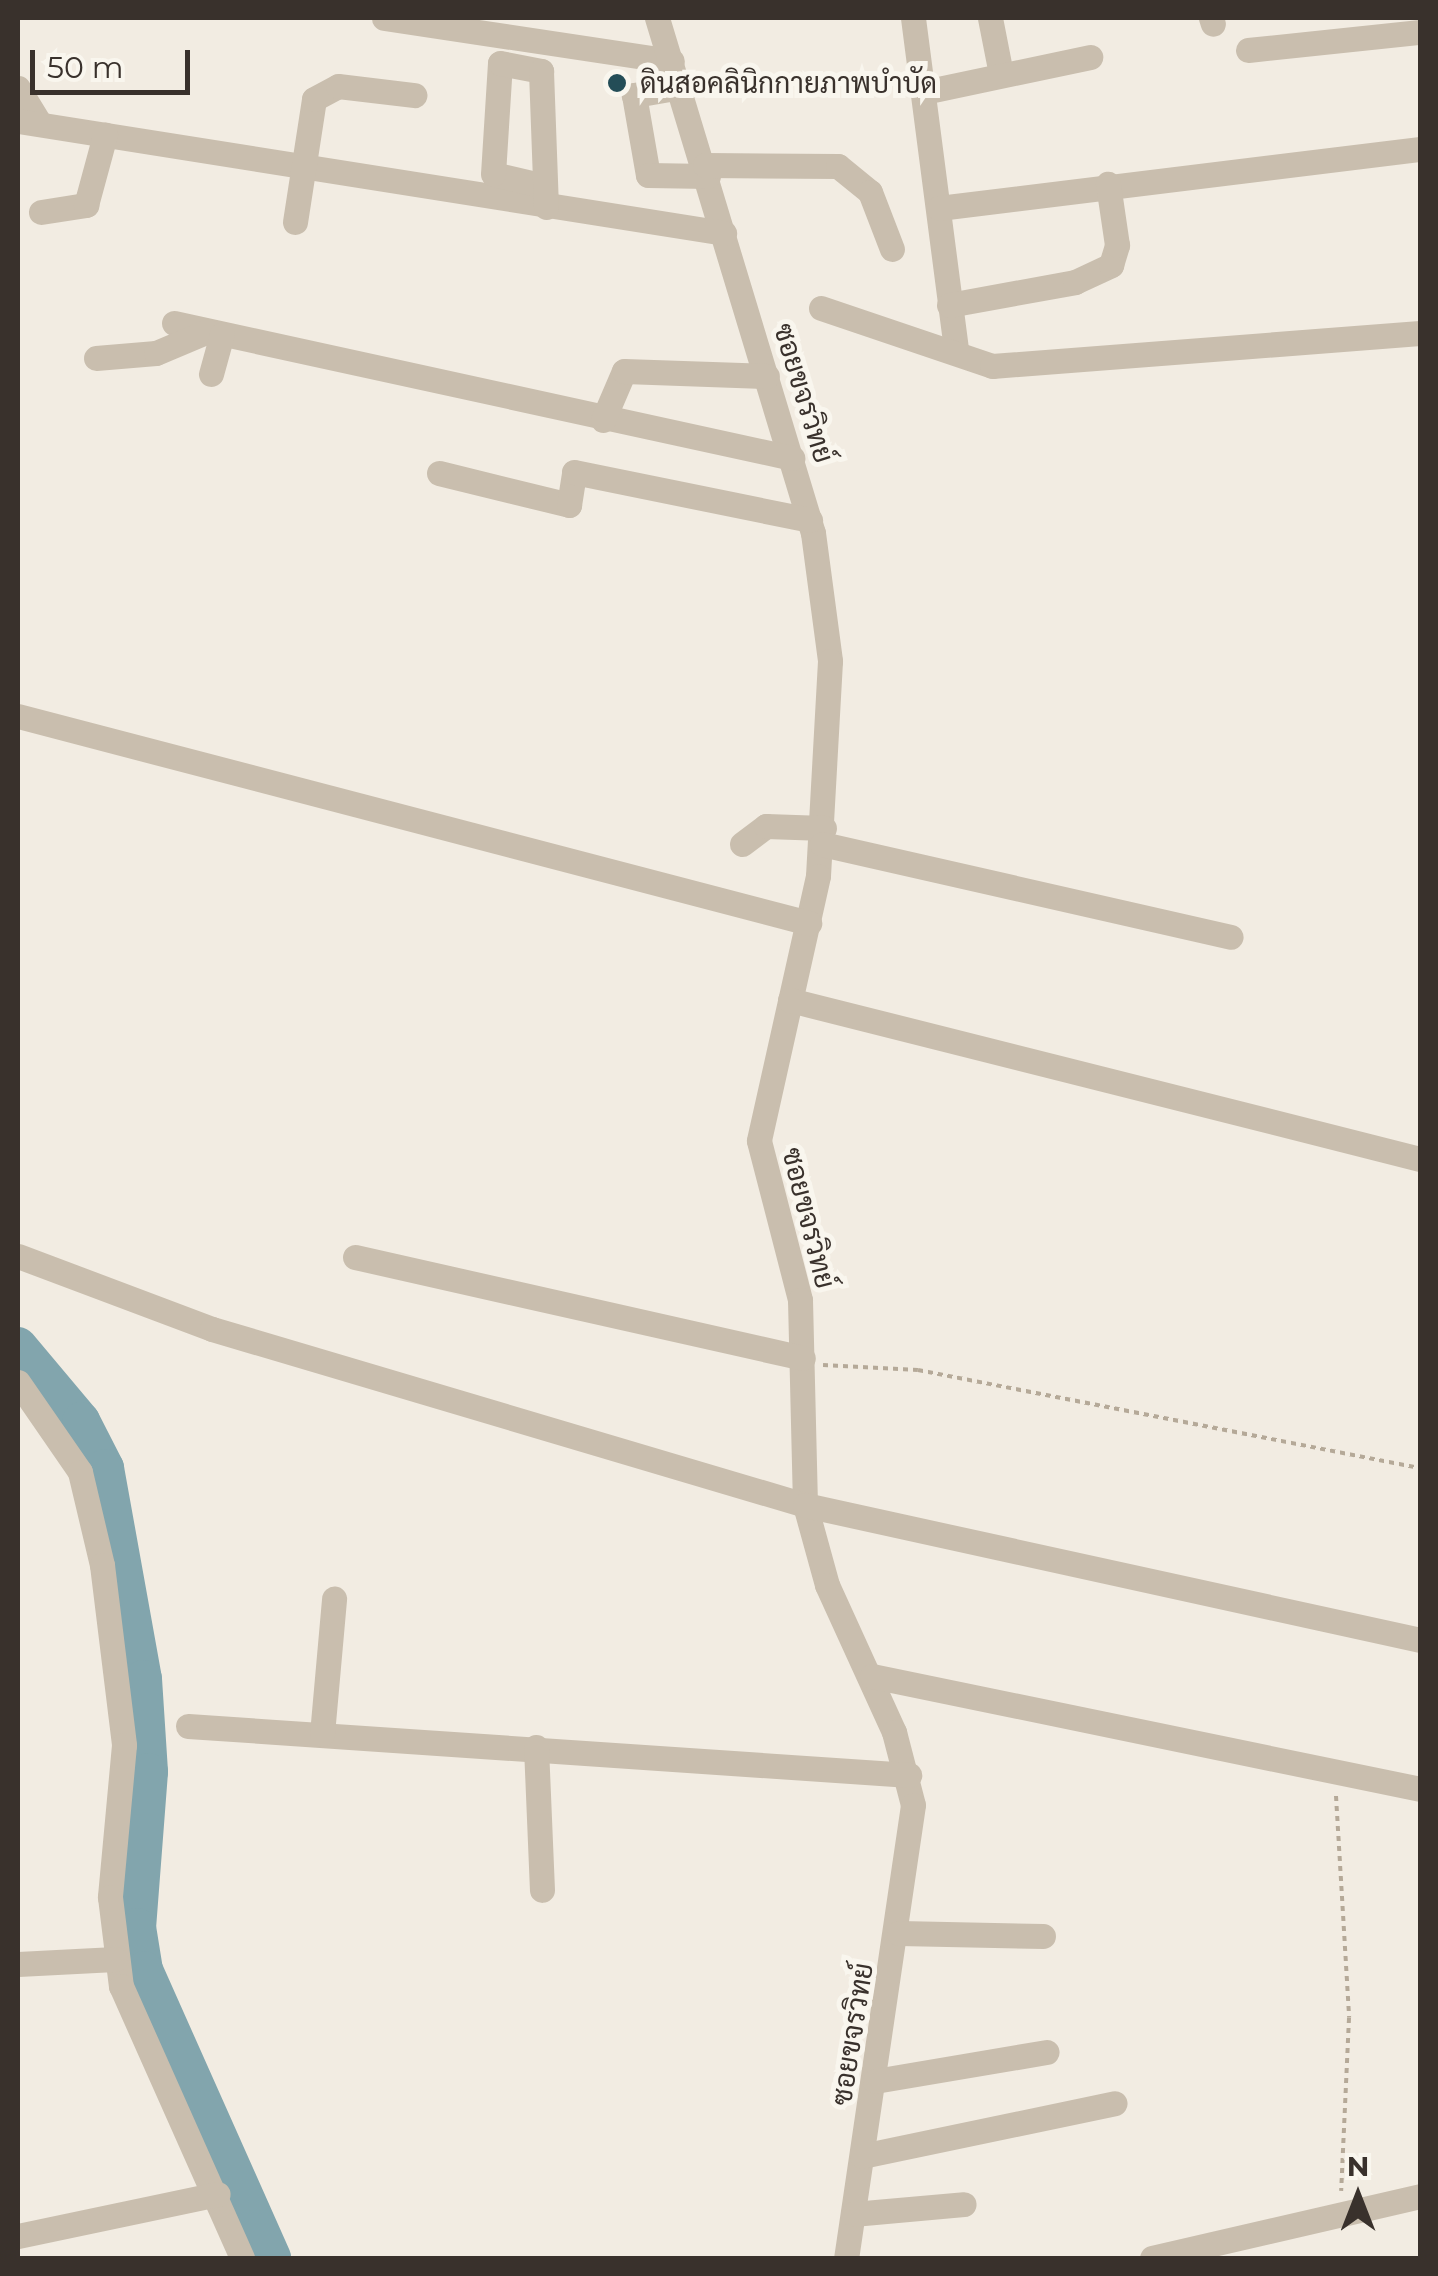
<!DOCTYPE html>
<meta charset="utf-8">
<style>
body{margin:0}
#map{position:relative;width:1438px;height:2276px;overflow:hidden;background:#f2ece2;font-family:Montserrat,Sarabun,sans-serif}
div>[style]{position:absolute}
.river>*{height:38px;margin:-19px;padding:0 19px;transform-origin:19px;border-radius:19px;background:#82a5ad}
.path>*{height:4px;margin-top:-2px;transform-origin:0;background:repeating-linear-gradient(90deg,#b5a998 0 5px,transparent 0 10px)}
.minor>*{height:25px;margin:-12.5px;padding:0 12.5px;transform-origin:12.5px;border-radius:12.5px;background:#c9beae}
.dots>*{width:28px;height:28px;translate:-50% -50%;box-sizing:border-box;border:5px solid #f9f6ee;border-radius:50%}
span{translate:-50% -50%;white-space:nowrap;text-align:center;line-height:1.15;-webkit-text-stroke:10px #f9f6ee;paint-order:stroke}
.poi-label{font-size:28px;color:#39312c}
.left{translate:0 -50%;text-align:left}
.street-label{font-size:28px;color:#39312c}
.frame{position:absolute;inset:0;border:20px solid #39312c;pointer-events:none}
.north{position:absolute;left:1308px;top:2146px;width:100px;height:100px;-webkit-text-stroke:8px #f9f6ee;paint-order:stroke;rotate:0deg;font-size:28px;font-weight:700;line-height:40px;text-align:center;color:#39312c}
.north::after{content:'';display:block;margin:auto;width:35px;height:45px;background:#39312c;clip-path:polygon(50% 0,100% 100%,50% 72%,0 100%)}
.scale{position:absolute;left:30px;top:50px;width:160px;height:45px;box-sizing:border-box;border:5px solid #39312c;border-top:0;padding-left:12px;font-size:30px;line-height:35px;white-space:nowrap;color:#39312c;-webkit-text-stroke:8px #f9f6ee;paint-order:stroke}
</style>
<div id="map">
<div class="river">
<div style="left:18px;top:1346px;width:98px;rotate:50deg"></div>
<div style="left:81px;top:1421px;width:53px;rotate:62.9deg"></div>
<div style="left:105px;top:1468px;width:214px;rotate:79.8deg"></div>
<div style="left:143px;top:1679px;width:93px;rotate:86.3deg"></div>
<div style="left:149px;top:1772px;width:155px;rotate:94.4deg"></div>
<div style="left:137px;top:1927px;width:44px;rotate:80.8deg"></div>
<div style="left:144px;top:1970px;width:315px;rotate:66deg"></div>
</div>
<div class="path">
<div style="left:823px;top:1365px;width:95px;rotate:3deg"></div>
<div style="left:918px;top:1370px;width:511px;rotate:11.05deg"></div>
<div style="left:1336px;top:1796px;width:222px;rotate:86.6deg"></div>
<div style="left:1349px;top:2018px;width:173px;rotate:92.6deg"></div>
</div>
<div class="minor">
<div style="left:384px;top:18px;width:291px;rotate:8.5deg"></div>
<div style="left:657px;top:18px;width:538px;rotate:73.15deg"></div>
<div style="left:813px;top:533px;width:129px;rotate:82.4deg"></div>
<div style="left:830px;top:661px;width:215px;rotate:93.2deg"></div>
<div style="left:818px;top:876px;width:271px;rotate:102.6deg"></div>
<div style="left:759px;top:1141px;width:164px;rotate:75.5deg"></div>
<div style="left:800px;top:1300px;width:205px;rotate:88.6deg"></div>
<div style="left:805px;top:1505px;width:83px;rotate:74.6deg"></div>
<div style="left:827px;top:1585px;width:162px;rotate:65.5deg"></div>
<div style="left:894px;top:1732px;width:75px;rotate:75.4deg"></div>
<div style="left:913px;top:1805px;width:458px;rotate:98.4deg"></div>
<div style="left:913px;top:18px;width:335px;rotate:82.6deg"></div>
<div style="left:990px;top:18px;width:57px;rotate:78.9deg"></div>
<div style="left:1211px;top:18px;width:6px;rotate:72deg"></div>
<div style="left:1248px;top:50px;width:173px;rotate:-6deg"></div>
<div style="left:681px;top:87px;width:48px;rotate:170.3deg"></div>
<div style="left:634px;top:95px;width:81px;rotate:80.1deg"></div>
<div style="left:648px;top:175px;width:60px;rotate:1deg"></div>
<div style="left:18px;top:88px;width:42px;rotate:58.6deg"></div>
<div style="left:924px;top:92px;width:170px;rotate:-11.9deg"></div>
<div style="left:18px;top:121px;width:715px;rotate:9.01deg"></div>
<div style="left:705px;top:165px;width:133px;rotate:0.4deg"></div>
<div style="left:838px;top:166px;width:41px;rotate:39.1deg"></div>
<div style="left:870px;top:192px;width:61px;rotate:68.9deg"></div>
<div style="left:544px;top:186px;width:52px;rotate:-166.8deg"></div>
<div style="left:493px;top:174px;width:111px;rotate:-86.4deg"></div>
<div style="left:500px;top:63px;width:42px;rotate:11deg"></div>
<div style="left:541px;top:71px;width:136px;rotate:87.9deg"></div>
<div style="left:939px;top:208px;width:485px;rotate:-7deg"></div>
<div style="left:41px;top:212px;width:46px;rotate:-8.8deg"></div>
<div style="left:86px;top:205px;width:73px;rotate:-74.8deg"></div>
<div style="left:295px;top:222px;width:124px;rotate:-81.2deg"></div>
<div style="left:314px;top:99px;width:27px;rotate:-28deg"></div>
<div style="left:338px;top:86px;width:77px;rotate:6.8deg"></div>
<div style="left:949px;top:305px;width:128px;rotate:-10.3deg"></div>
<div style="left:1075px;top:282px;width:40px;rotate:-25deg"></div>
<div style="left:1111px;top:265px;width:21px;rotate:-73deg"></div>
<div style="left:1117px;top:245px;width:62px;rotate:-98.4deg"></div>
<div style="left:821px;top:308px;width:181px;rotate:18.7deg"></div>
<div style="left:992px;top:366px;width:429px;rotate:-4.4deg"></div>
<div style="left:174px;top:323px;width:633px;rotate:12.32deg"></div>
<div style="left:96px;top:358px;width:60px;rotate:-4.8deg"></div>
<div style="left:156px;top:353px;width:56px;rotate:-22.9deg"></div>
<div style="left:211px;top:374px;width:41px;rotate:-74.6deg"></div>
<div style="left:603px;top:420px;width:53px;rotate:-66.8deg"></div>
<div style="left:624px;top:371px;width:143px;rotate:2deg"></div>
<div style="left:439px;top:473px;width:134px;rotate:13.8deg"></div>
<div style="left:569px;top:505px;width:33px;rotate:-81deg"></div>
<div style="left:574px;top:472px;width:241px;rotate:11.5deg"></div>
<div style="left:18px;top:716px;width:818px;rotate:14.67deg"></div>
<div style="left:742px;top:844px;width:30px;rotate:-37deg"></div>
<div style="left:766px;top:826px;width:58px;rotate:2deg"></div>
<div style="left:822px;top:844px;width:419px;rotate:12.8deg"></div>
<div style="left:790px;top:1000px;width:650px;rotate:14.16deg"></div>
<div style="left:18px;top:1256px;width:207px;rotate:20.6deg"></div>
<div style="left:212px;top:1329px;width:619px;rotate:16.53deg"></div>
<div style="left:805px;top:1505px;width:630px;rotate:12.38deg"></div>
<div style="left:355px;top:1257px;width:459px;rotate:12.7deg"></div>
<div style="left:18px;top:1382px;width:109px;rotate:55.4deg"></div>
<div style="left:80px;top:1472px;width:96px;rotate:76.7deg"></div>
<div style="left:102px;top:1565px;width:181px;rotate:83deg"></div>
<div style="left:124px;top:1745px;width:153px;rotate:95.3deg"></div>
<div style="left:110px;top:1897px;width:90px;rotate:83deg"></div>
<div style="left:121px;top:1986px;width:298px;rotate:66deg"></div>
<div style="left:872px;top:1676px;width:560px;rotate:11.65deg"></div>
<div style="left:188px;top:1726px;width:723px;rotate:3.89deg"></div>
<div style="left:322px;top:1734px;width:136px;rotate:-84.9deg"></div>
<div style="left:536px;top:1747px;width:143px;rotate:87.6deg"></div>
<div style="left:899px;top:1933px;width:144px;rotate:1.2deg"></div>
<div style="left:18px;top:1964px;width:97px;rotate:-3deg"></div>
<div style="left:875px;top:2081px;width:174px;rotate:-9.6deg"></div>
<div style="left:862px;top:2156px;width:258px;rotate:-11.8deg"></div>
<div style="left:853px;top:2214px;width:111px;rotate:-5.1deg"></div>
<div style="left:18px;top:2236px;width:204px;rotate:-11.9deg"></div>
<div style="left:1152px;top:2258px;width:275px;rotate:-13deg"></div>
</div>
<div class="dots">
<div style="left:617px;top:83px;background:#244d57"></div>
</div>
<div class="poi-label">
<span class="left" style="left:640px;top:83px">ดินสอคลินิกกายภาพบำบัด</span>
</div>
<div class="street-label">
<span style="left:804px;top:393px;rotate:73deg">ซอยขจรวิทย์</span>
<span style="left:809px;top:1218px;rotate:76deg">ซอยขจรวิทย์</span>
<span style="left:852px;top:2034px;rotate:-81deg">ซอยขจรวิทย์</span>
</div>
<div class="frame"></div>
<div class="north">N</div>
<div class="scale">50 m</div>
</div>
